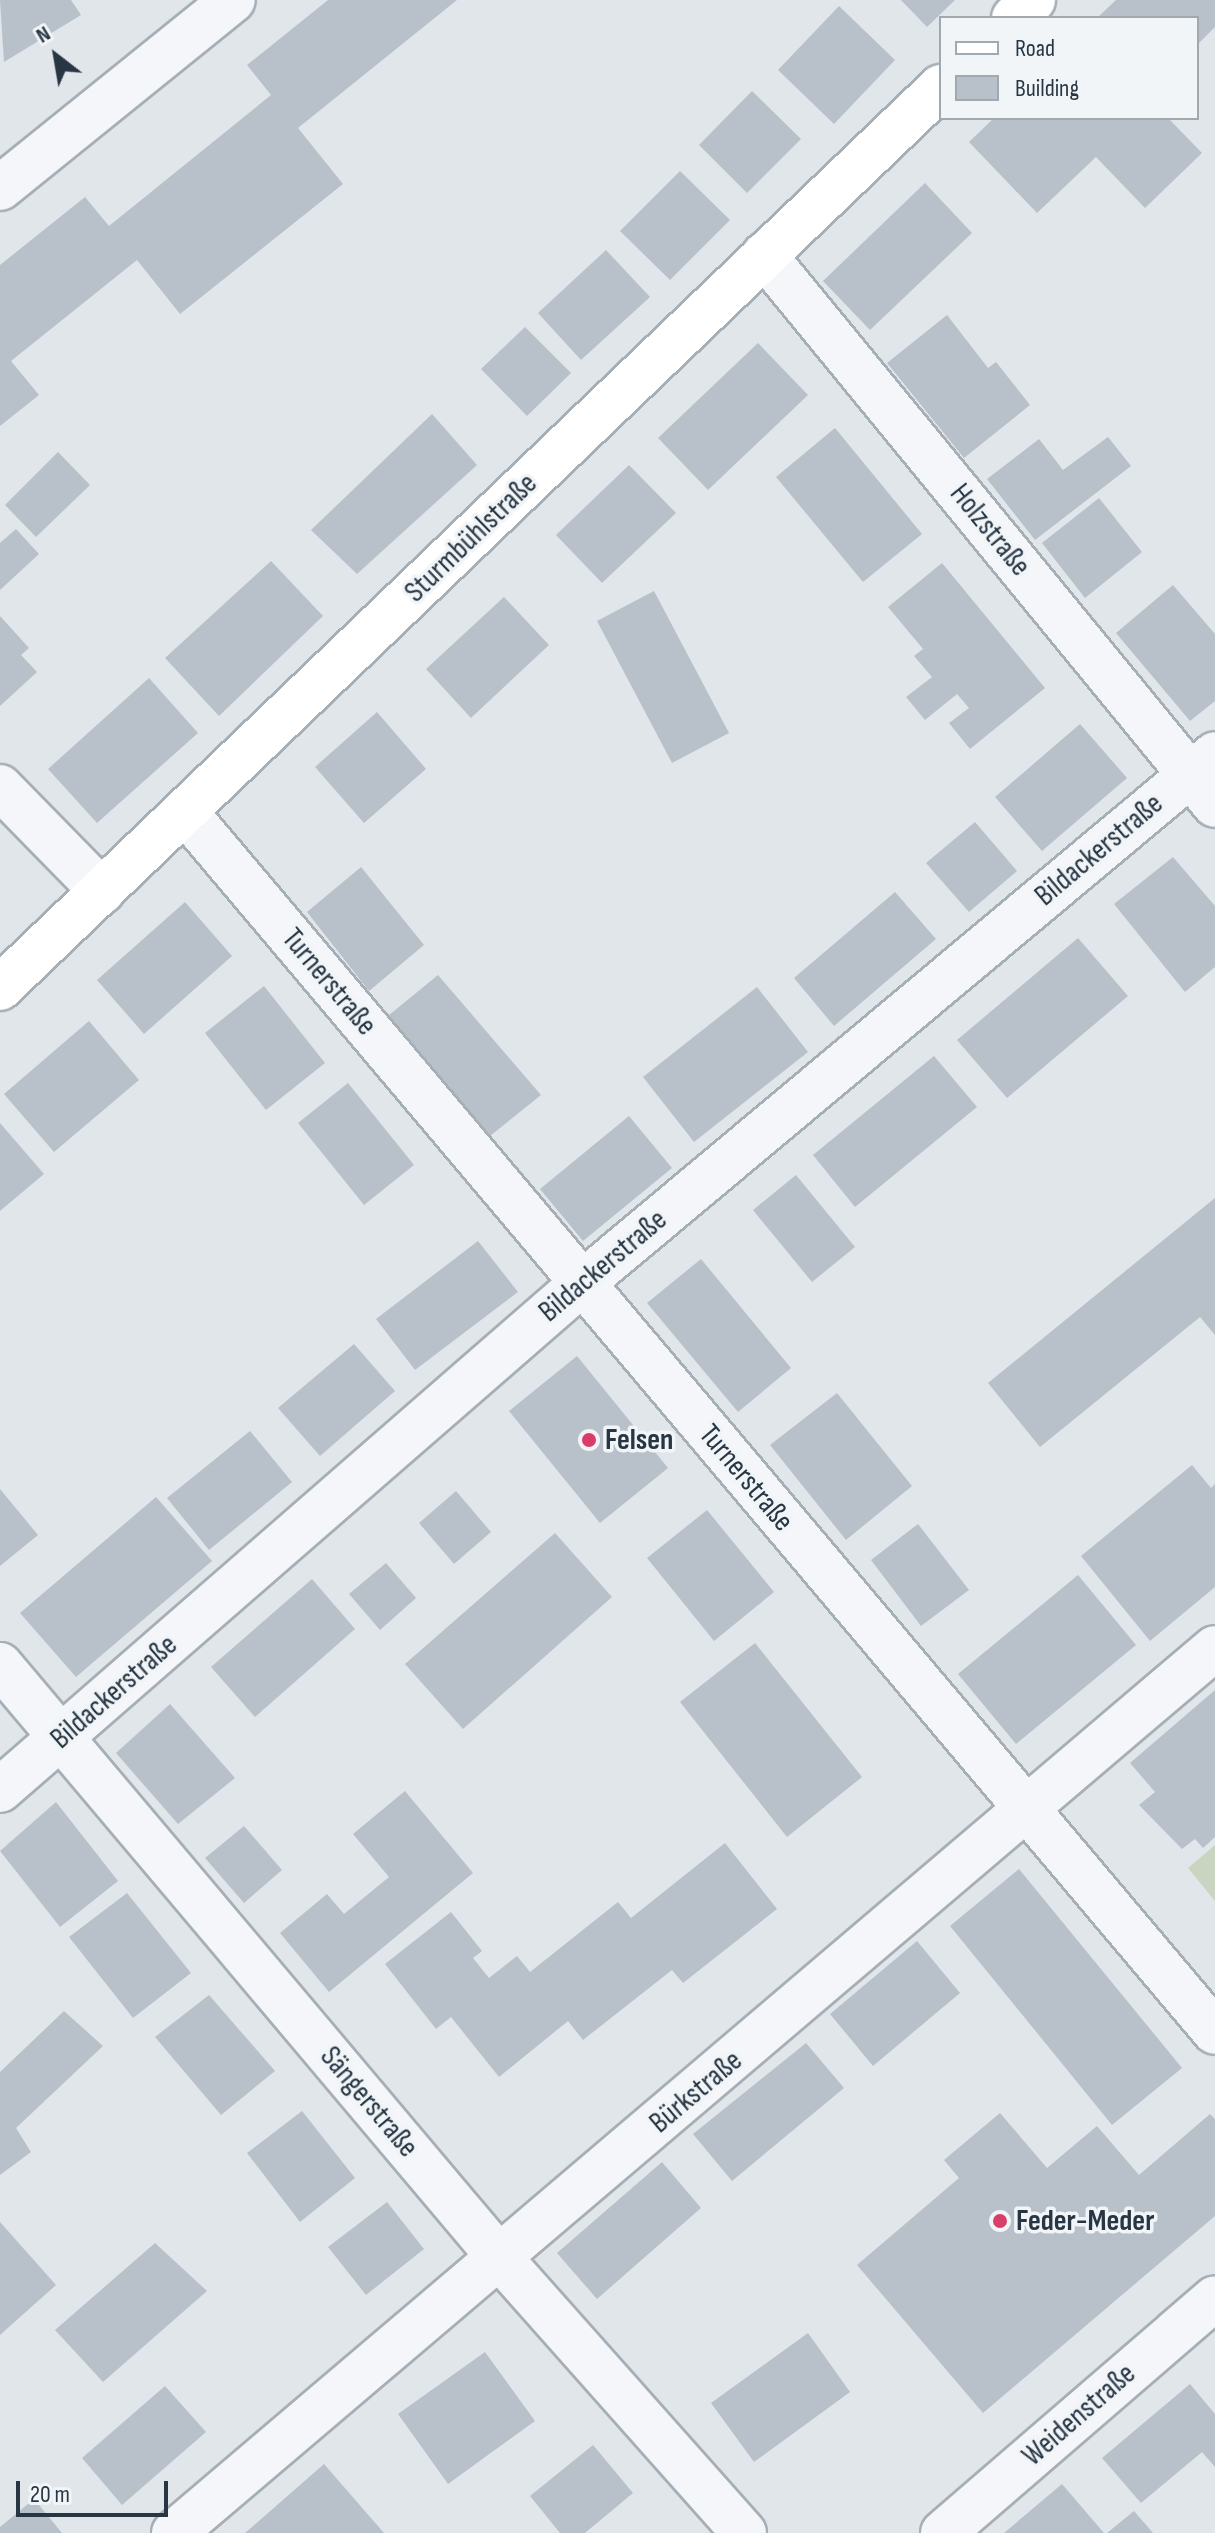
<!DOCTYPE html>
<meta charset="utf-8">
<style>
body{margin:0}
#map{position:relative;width:1215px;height:2533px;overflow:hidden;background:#e1e6eb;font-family:"Sofia Sans Condensed",sans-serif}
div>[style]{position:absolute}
.green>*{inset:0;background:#c9d5c1}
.building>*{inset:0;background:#b8c0c9}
.roads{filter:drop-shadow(2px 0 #a6aeb6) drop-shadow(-2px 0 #a6aeb6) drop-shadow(0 2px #a6aeb6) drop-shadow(0 -2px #a6aeb6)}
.street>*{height:44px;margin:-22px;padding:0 22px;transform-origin:22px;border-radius:22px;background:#f4f6f9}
.secondary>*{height:44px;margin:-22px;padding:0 22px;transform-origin:22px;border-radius:22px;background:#fff}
.dots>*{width:22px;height:22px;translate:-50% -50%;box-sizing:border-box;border:4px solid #f1f5f8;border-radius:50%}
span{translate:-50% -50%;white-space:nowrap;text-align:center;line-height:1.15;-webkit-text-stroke:7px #f1f5f8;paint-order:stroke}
.street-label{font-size:30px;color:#283644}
.poi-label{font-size:30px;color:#283644;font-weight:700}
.left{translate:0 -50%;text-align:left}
.legend{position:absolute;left:939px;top:16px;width:260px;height:104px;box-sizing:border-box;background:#f1f5f8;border:2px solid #a1a9b0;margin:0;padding:10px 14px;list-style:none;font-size:24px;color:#283644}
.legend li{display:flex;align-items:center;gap:16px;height:40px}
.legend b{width:40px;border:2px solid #a1a9b0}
.north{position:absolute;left:16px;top:16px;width:80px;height:80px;-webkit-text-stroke:6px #f1f5f8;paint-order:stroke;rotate:329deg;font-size:22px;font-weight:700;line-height:32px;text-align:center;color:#283644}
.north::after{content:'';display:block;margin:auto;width:28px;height:36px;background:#283644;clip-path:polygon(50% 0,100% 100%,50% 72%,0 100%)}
.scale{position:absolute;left:16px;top:2481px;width:152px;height:36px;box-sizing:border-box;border:4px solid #283644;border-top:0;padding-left:10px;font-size:24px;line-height:28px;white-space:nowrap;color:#283644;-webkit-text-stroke:6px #f1f5f8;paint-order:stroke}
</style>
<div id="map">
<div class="green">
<div style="clip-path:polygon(1215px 1845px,1215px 1901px,1188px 1868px)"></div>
</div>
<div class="building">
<div style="clip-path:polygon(0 0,71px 0,81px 15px,4px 62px)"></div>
<div style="clip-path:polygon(328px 0,457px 0,298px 128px,343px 184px,180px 314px,137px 260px,11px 361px,39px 395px,0 426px,0 265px,85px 197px,109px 226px,271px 95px,247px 65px)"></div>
<div style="clip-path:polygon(901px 0,955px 0,927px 27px)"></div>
<div style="clip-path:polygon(1116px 0,1215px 0,1215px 27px,1197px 45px,1197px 18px,1097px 18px)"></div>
<div style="clip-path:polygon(839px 6px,895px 60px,834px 124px,778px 70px)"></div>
<div style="clip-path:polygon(752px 91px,801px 139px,747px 193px,699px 145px)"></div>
<div style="clip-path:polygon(994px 118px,1168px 118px,1202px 153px,1145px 208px,1096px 157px,1037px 213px,969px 142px)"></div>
<div style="clip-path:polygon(680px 171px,730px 220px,670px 280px,620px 231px)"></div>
<div style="clip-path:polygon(925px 183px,972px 233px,870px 330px,823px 281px)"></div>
<div style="clip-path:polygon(606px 250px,650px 297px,581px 360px,538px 313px)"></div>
<div style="clip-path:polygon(947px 315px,988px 368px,996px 362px,1030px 405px,964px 458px,887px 363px)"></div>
<div style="clip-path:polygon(525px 327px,571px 373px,527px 416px,481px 369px)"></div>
<div style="clip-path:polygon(758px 343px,808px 395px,708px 490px,658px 438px)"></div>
<div style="clip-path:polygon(432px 414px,477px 465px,357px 574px,311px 530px)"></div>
<div style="clip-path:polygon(835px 428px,922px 534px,863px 582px,776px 477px)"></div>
<div style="clip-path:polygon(1108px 437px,1131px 466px,1035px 540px,987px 479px,1039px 439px,1063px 470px)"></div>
<div style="clip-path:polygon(58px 452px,90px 485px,36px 537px,5px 505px)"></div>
<div style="clip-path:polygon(629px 465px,676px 513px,602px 583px,556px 535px)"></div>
<div style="clip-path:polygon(1099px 498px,1142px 552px,1085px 598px,1042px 543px)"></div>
<div style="clip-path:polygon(16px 529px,39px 554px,0 590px,0 543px)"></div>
<div style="clip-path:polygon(271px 561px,323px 616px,219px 716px,165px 658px)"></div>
<div style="clip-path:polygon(942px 563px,1045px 688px,970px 749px,949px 723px,969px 708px,957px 694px,925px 720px,906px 697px,932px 677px,914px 656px,923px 649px,888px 607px)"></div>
<div style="clip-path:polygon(1173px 585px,1215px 634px,1215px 701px,1190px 721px,1116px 633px)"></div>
<div style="clip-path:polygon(654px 591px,729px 733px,672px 763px,597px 621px)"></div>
<div style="clip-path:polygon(504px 597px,549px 645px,471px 718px,426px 669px)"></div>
<div style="clip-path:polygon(0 616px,29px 648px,21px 655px,37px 672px,0 706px)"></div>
<div style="clip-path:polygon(149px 678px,198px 733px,97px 823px,48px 769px)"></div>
<div style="clip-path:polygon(377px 712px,426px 769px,364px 823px,315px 767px)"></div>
<div style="clip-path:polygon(1080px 724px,1127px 778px,1042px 851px,995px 797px)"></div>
<div style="clip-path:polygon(975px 822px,1017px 871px,969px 912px,926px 863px)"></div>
<div style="clip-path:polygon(1173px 857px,1215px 906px,1215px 967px,1185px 992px,1114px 904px)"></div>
<div style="clip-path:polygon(361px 867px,424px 945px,369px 991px,307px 912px)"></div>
<div style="clip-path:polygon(895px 892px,936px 939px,834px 1026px,794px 978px)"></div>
<div style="clip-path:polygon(185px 902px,232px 956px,144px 1034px,97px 980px)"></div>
<div style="clip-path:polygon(1078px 938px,1128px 996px,1007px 1098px,957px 1040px)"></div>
<div style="clip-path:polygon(438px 975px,541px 1095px,485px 1140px,383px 1020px)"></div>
<div style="clip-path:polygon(264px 986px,325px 1063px,266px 1110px,205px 1033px)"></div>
<div style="clip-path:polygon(757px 987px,808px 1052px,694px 1142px,643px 1077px)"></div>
<div style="clip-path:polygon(89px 1021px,139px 1080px,54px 1152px,4px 1094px)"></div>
<div style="clip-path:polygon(934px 1056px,977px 1107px,855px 1207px,813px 1155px)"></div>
<div style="clip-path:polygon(348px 1083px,414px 1165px,364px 1205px,298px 1123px)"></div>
<div style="clip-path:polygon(629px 1116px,672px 1168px,583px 1241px,540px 1189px)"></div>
<div style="clip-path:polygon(0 1123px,44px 1174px,0 1211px)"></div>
<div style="clip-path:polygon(796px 1175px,855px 1247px,812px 1282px,753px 1210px)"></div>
<div style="clip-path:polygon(1215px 1198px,1215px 1335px,1200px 1317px,1040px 1447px,988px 1383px)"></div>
<div style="clip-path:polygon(478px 1241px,518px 1292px,415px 1370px,376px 1319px)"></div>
<div style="clip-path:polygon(701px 1259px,791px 1368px,738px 1412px,647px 1303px)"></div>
<div style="clip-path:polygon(354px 1344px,395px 1391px,320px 1456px,278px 1408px)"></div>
<div style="clip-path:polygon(577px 1356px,668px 1468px,600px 1523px,509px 1411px)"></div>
<div style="clip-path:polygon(837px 1393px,912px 1486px,846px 1540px,770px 1445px)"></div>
<div style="clip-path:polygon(250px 1431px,292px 1482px,209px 1550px,167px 1498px)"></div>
<div style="clip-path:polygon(1192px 1465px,1211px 1488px,1215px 1484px,1215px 1587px,1150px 1641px,1081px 1556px)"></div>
<div style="clip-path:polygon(0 1489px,38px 1535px,0 1566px)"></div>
<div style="clip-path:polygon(456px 1491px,491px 1532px,454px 1564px,419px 1523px)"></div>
<div style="clip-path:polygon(156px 1497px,212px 1561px,76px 1677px,20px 1613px)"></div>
<div style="clip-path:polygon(707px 1510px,774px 1592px,714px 1641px,647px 1558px)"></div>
<div style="clip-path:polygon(918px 1524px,969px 1590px,921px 1626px,871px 1560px)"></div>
<div style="clip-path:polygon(555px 1533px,612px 1597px,463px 1729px,405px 1664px)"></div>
<div style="clip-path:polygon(386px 1563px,416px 1598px,380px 1630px,349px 1594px)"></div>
<div style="clip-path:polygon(1078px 1575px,1136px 1645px,1016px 1744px,958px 1674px)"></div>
<div style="clip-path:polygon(312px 1579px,355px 1629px,255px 1717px,211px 1667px)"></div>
<div style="clip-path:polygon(755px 1643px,862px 1777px,787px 1837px,680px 1702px)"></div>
<div style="clip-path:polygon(1215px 1690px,1215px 1837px,1203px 1848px,1195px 1839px,1182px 1849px,1139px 1805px,1155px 1792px,1130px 1763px)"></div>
<div style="clip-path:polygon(170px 1704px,235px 1778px,178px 1824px,116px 1753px)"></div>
<div style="clip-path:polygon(405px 1791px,473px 1873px,329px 1992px,280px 1933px,327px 1894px,344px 1914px,389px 1877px,353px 1834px)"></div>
<div style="clip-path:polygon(56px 1802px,118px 1881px,60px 1927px,0 1851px)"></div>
<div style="clip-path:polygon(244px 1826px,282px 1870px,244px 1903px,205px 1858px)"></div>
<div style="clip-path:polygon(725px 1843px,777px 1909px,683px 1983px,672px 1970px,583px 2040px,568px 2021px,499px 2077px,451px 2017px,436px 2029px,385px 1964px,451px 1912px,482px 1951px,473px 1958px,489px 1978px,517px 1956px,530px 1972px,618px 1902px,631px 1918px)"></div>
<div style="clip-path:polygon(1019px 1869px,1182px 2068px,1112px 2125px,950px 1926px)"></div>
<div style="clip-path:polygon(127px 1893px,191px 1973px,133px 2018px,69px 1937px)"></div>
<div style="clip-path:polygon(917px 1941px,960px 1993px,873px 2066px,830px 2014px)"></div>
<div style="clip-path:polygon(209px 1995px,275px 2071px,221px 2115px,155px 2037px)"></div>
<div style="clip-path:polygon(64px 2011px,103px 2046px,16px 2128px,31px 2152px,0 2175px,0 2072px)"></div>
<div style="clip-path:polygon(806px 2043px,844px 2088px,732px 2181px,693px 2134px)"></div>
<div style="clip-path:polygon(302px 2111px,355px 2178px,300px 2222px,247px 2153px)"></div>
<div style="clip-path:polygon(1000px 2113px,1047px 2168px,1097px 2126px,1139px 2175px,1210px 2114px,1215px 2119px,1215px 2216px,983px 2413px,857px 2265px,959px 2178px,944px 2160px)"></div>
<div style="clip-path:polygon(662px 2162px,701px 2208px,597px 2299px,557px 2253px)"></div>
<div style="clip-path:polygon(387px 2202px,424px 2249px,366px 2295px,328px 2247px)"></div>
<div style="clip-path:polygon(0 2222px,56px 2285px,0 2335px)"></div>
<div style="clip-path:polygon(155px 2243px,207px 2291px,103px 2382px,55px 2330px)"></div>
<div style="clip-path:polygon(808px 2333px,850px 2392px,754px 2462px,711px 2403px)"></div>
<div style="clip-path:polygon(485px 2352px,535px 2421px,448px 2484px,398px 2414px)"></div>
<div style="clip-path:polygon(1190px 2384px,1215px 2414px,1215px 2467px,1202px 2452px,1141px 2503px,1102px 2458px)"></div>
<div style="clip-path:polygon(165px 2386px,206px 2432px,122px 2505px,82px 2458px)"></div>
<div style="clip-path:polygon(593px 2445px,633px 2493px,585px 2533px,560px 2533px,530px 2496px)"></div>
<div style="clip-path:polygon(324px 2464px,384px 2533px,245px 2533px)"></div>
<div style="clip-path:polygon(1062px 2484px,1104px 2533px,1004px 2533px)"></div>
<div style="clip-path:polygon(34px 2499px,62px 2533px,0 2533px,0 2527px)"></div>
<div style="clip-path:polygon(1134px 2511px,1153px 2533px,1107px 2533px)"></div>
</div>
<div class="roads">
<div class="street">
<div style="left:0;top:188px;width:299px;rotate:-38.9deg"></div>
<div style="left:764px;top:255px;width:711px;rotate:50.65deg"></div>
<div style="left:0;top:787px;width:146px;rotate:45.6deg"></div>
<div style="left:186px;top:813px;width:1595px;rotate:49.83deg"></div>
<div style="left:0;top:1665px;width:774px;rotate:49.87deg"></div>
<div style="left:499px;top:2257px;width:369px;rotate:48.4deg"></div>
<div style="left:0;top:1790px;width:770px;rotate:-41.05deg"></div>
<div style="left:581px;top:1284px;width:826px;rotate:-39.89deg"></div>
<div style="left:174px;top:2533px;width:1366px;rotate:-40.37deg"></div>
<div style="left:943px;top:2533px;width:359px;rotate:-40.8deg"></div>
</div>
<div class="secondary">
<div style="left:1014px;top:18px;width:26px;rotate:-43deg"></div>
<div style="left:0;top:988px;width:1303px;rotate:-43.76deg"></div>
</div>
</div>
<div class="dots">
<div style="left:589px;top:1440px;background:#d93d69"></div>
<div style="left:1000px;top:2221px;background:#d93d69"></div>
</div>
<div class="street-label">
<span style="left:990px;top:530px;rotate:51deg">Holzstraße</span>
<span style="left:471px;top:538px;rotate:-44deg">Sturmbühlstraße</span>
<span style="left:1099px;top:850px;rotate:-40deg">Bildackerstraße</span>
<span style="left:329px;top:982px;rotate:50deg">Turnerstraße</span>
<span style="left:603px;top:1266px;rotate:-40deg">Bildackerstraße</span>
<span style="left:746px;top:1478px;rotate:50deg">Turnerstraße</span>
<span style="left:114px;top:1692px;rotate:-41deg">Bildackerstraße</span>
<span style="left:696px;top:2092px;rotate:-40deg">Bürkstraße</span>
<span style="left:369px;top:2102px;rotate:50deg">Sängerstraße</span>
<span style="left:1079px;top:2415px;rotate:-41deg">Weidenstraße</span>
</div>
<div class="poi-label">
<span class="left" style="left:605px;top:1440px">Felsen</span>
<span class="left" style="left:1016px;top:2221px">Feder-Meder</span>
</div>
<ul class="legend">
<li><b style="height:10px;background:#fff"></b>Road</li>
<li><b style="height:22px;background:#b8c0c9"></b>Building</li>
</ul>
<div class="north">N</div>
<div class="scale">20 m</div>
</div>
